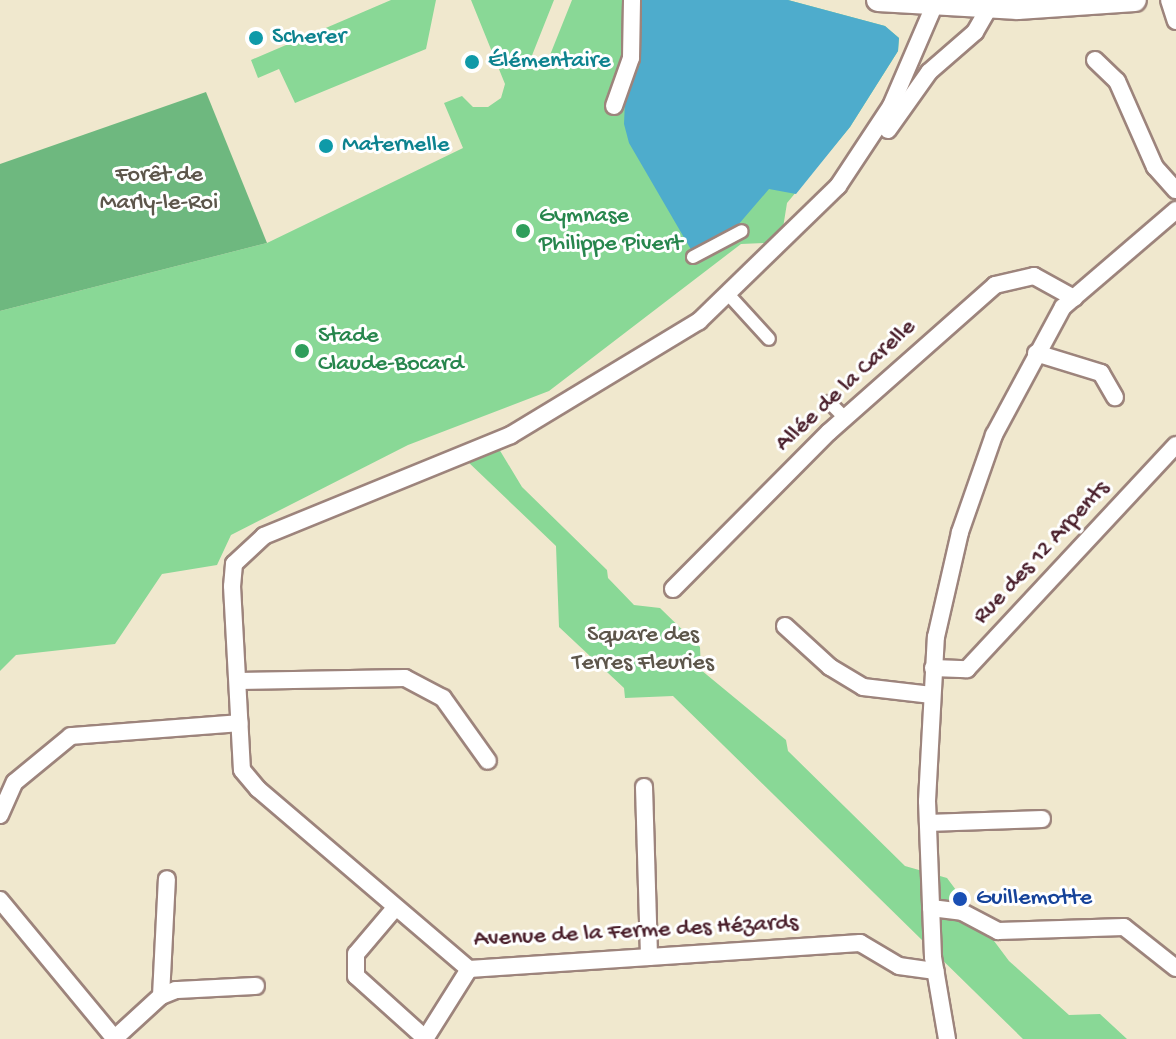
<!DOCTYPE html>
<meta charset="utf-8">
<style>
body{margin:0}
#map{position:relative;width:1176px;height:1039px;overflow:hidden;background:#f0e8ce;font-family:"Gochi Hand",sans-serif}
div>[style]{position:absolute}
.green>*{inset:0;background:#89d896}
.forest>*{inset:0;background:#6eb87f}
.water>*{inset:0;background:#4eaccc}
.roads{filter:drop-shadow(2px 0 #9d847c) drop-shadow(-2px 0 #9d847c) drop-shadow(0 2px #9d847c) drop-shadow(0 -2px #9d847c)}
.pedestrian>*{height:12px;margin:-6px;padding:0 6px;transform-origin:6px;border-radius:6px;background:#fff}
.minor>*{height:16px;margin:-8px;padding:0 8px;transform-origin:8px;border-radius:8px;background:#fff}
.tertiary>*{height:22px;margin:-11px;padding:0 11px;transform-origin:11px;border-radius:11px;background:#fff}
.dots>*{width:22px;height:22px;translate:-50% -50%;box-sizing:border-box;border:4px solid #fff;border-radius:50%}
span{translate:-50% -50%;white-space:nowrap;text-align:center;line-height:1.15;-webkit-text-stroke:6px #fff;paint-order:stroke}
.culture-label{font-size:24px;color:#0d838f}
.left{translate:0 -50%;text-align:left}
.park-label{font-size:24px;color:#5d564b}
.leisure-label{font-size:24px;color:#27864d}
.street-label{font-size:24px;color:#4a1f2b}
.transit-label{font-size:24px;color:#164399}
</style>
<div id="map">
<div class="green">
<div style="clip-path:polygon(391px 0,436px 0,426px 49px,295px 103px,279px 69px,258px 78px,251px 60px)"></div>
<div style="clip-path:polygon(471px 0,554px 0,529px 63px,544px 70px,572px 0,788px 0,885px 26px,899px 38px,898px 51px,850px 127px,787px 203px,783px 228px,765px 243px,741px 244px,549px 391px,408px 445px,231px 535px,217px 565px,162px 574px,115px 644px,16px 655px,0 671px,0 311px,267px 243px,463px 148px,444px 103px,462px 96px,473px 107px,488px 107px,501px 98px,505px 84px)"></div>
<div style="clip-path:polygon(499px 449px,522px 487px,607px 570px,608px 578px,634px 605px,660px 608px,700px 647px,701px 670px,786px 740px,788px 751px,905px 866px,947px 878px,1009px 961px,1069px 1015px,1100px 1014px,1127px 1039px,1023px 1039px,673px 696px,625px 698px,624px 688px,559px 627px,556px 546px,466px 460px)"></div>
</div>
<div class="forest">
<div style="clip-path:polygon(206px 92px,267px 243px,0 311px,0 164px)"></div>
</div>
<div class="water">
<div style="clip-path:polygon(639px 0,788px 0,885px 26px,899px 38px,898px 51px,850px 127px,796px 194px,769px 189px,738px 225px,693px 253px,629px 143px,624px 124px,625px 100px,640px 64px)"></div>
</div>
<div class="roads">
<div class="pedestrian">
<div style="left:693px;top:257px;width:55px;rotate:-28deg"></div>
<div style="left:727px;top:293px;width:62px;rotate:47.6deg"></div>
<div style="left:829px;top:402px;width:23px;rotate:45deg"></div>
</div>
<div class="minor">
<div style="left:1169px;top:0;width:22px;rotate:72deg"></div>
<div style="left:934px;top:6px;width:109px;rotate:113.3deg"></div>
<div style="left:891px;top:106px;width:96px;rotate:123.5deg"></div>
<div style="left:838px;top:186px;width:194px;rotate:135.8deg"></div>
<div style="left:699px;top:321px;width:220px;rotate:148.8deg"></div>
<div style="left:511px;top:435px;width:267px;rotate:157.8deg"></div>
<div style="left:264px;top:536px;width:41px;rotate:137deg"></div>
<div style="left:234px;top:564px;width:22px;rotate:95deg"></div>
<div style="left:232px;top:586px;width:184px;rotate:86.9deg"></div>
<div style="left:242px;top:770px;width:25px;rotate:50deg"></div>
<div style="left:258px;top:789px;width:277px;rotate:40.5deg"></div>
<div style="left:469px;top:969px;width:392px;rotate:-3.8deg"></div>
<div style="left:860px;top:943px;width:45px;rotate:30.5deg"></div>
<div style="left:899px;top:966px;width:37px;rotate:8deg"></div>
<div style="left:1095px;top:60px;width:30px;rotate:44deg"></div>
<div style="left:1117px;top:81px;width:94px;rotate:66.2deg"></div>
<div style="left:1155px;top:167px;width:31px;rotate:48deg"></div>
<div style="left:614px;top:106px;width:51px;rotate:-70.5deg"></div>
<div style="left:631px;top:58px;width:58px;rotate:-89deg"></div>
<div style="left:888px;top:130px;width:71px;rotate:-54.7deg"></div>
<div style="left:929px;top:72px;width:61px;rotate:-41deg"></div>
<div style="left:975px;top:32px;width:28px;rotate:-60deg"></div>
<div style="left:1036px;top:353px;width:68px;rotate:17.1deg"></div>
<div style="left:1101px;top:373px;width:28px;rotate:60deg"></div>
<div style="left:673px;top:589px;width:221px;rotate:-45.2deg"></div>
<div style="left:829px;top:432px;width:222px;rotate:-41.5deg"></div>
<div style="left:995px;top:285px;width:40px;rotate:-13deg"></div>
<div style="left:1034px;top:276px;width:46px;rotate:28.8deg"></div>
<div style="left:785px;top:626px;width:61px;rotate:42.3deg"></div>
<div style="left:830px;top:667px;width:39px;rotate:31deg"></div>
<div style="left:863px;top:687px;width:69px;rotate:6.6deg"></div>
<div style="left:933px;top:668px;width:34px;rotate:2deg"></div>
<div style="left:967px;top:669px;width:306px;rotate:-47deg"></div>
<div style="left:238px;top:681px;width:167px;rotate:-1deg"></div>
<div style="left:405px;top:678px;width:43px;rotate:27.8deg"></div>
<div style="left:443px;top:698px;width:77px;rotate:54.5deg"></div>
<div style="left:644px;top:787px;width:170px;rotate:88.3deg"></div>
<div style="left:0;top:815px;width:36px;rotate:-66deg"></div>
<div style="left:15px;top:782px;width:72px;rotate:-39.4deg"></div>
<div style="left:71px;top:736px;width:169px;rotate:-4.4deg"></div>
<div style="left:928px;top:823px;width:114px;rotate:-2deg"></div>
<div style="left:0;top:900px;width:180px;rotate:50.4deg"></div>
<div style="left:395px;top:908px;width:60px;rotate:130.3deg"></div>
<div style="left:356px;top:954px;width:22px;rotate:90deg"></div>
<div style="left:356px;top:976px;width:94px;rotate:42deg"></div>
<div style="left:931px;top:908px;width:31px;rotate:7deg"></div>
<div style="left:962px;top:912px;width:41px;rotate:27.8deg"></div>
<div style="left:998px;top:931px;width:126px;rotate:-1.8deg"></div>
<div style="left:1124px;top:927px;width:66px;rotate:38.3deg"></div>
<div style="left:161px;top:996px;width:117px;rotate:-87.1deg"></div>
<div style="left:114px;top:1039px;width:64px;rotate:-42.5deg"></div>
<div style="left:161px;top:996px;width:16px;rotate:-22deg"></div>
<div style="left:176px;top:990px;width:80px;rotate:-2.9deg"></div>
<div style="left:425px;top:1039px;width:83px;rotate:-57.8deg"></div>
<div style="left:947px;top:1039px;width:83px;rotate:-99.7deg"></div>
<div style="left:933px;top:957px;width:156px;rotate:-92.2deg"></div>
<div style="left:927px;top:801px;width:164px;rotate:-86.9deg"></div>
<div style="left:936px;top:637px;width:108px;rotate:-77.1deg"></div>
<div style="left:960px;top:532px;width:103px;rotate:-70.7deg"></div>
<div style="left:994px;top:435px;width:145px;rotate:-61.7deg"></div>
<div style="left:1063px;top:307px;width:149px;rotate:-40.6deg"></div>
</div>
<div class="tertiary">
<div style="left:878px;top:0;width:140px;rotate:3.3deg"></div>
<div style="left:1018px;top:8px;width:117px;rotate:-3.9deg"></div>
</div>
</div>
<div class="dots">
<div style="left:256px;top:38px;background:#0f9aa8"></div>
<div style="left:472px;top:62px;background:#0f9aa8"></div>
<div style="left:326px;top:146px;background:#0f9aa8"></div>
<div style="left:523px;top:231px;background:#2e9e5b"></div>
<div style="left:302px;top:351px;background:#2e9e5b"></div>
<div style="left:960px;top:899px;background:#1a4fb4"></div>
</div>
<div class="culture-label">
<span class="left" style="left:272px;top:38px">Scherer</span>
<span class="left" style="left:488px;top:62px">Élémentaire</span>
<span class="left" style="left:342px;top:146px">Maternelle</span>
</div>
<div class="park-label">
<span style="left:159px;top:190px">Forêt de<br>Marly-le-Roi</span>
<span style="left:643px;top:650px">Square des<br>Terres Fleuries</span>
</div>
<div class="leisure-label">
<span class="left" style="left:539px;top:231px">Gymnase<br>Philippe Pivert</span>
<span class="left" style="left:318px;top:351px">Stade<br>Claude-Bocard</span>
</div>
<div class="street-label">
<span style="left:846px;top:386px;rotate:-43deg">Allée de la Carelle</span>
<span style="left:1042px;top:553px;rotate:-47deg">Rue des 12 Arpents</span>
<span style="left:636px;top:932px;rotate:-3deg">Avenue de la Ferme des Hézards</span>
</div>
<div class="transit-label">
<span class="left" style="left:976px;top:899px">Guillemotte</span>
</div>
</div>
